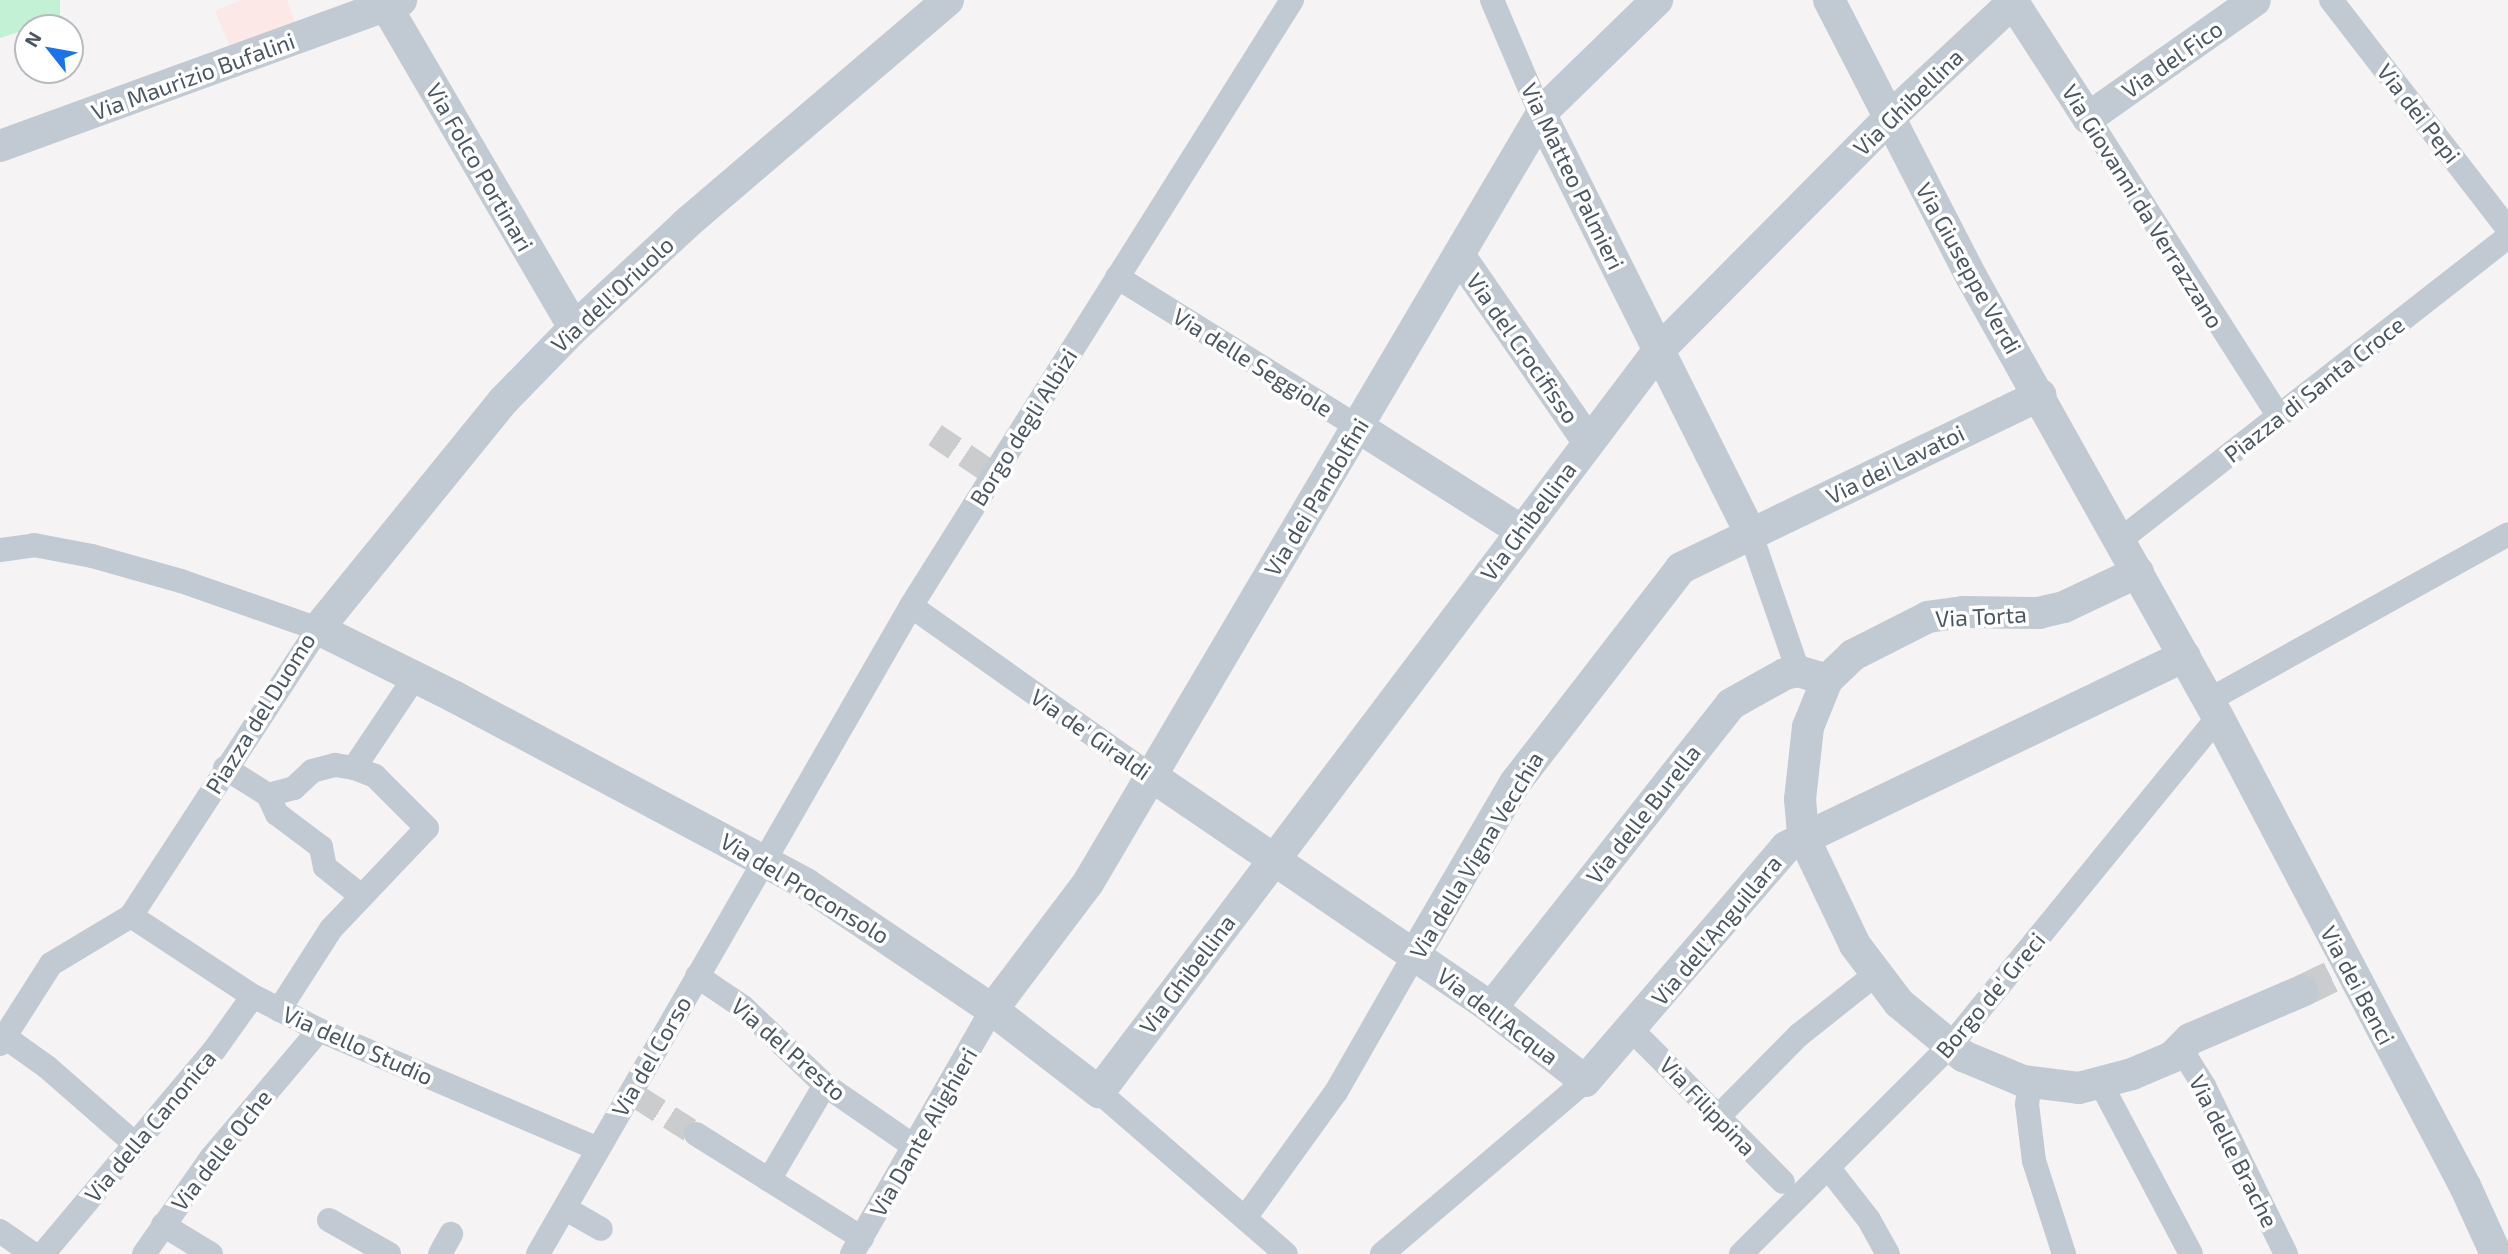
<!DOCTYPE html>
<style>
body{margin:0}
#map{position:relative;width:2508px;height:1254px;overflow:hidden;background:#f5f3f3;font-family:"Exo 2",sans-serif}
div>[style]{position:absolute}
.medical>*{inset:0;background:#fce8e6}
.green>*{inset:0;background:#c3f1d5}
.pedestrian-tunnel>*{height:24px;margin-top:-12px;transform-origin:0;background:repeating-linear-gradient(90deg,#caccce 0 24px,transparent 0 36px)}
.minor-tunnel>*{height:32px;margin-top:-16px;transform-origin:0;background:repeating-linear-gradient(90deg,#caccce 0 32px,transparent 0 48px)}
.pedestrian>*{height:24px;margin:-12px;padding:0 12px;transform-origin:12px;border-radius:12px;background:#c1cad2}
.minor>*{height:32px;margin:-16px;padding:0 16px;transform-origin:16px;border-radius:16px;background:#c1cad2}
span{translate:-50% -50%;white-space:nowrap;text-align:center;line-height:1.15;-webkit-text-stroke:7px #fff;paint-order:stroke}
.street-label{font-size:23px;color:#4a5661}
.north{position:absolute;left:14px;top:14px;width:70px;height:70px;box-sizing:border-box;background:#fff;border:2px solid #b7bbc0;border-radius:50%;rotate:301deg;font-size:19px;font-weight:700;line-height:28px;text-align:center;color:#4a5661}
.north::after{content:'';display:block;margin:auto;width:24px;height:32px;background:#1a73e8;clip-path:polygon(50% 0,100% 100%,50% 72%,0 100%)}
</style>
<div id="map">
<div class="medical">
<div style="clip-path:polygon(241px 0,287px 0,296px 24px,231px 49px,215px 11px)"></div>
</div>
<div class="green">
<div style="clip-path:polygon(0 0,60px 0,60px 19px,0 38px)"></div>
</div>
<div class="pedestrian-tunnel">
<div style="left:935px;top:435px;width:71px;rotate:34.1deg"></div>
<div style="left:639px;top:1098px;width:67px;rotate:32.3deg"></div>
</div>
<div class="minor-tunnel">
<div style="left:2302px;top:991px;width:41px;rotate:-25.9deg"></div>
</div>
<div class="pedestrian">
<div style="left:1492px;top:0;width:125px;rotate:66.9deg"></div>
<div style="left:2331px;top:0;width:289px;rotate:52.3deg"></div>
<div style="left:2088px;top:118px;width:347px;rotate:57.4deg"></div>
<div style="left:1117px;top:277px;width:284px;rotate:31.9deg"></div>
<div style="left:1750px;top:532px;width:147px;rotate:70.9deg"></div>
<div style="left:2120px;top:540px;width:492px;rotate:-38deg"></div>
<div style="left:0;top:550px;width:34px;rotate:-8deg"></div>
<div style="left:34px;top:545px;width:59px;rotate:10.7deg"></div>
<div style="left:92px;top:556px;width:92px;rotate:15.7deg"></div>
<div style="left:181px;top:581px;width:145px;rotate:19.3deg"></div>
<div style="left:318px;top:629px;width:343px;rotate:123.1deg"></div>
<div style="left:131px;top:916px;width:93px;rotate:149deg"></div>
<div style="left:51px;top:964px;width:95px;rotate:122.5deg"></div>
<div style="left:911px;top:606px;width:293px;rotate:35.3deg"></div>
<div style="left:2209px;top:700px;width:342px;rotate:-29deg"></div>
<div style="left:225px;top:768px;width:51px;rotate:32.1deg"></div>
<div style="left:268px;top:795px;width:27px;rotate:-15deg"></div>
<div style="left:294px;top:788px;width:25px;rotate:-43deg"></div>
<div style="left:312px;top:771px;width:24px;rotate:-15deg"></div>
<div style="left:335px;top:765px;width:19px;rotate:9deg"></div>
<div style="left:354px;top:768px;width:110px;rotate:-56.2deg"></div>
<div style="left:268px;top:795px;width:21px;rotate:65deg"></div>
<div style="left:277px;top:814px;width:55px;rotate:36.9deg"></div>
<div style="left:321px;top:847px;width:20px;rotate:79deg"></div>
<div style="left:325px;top:867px;width:45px;rotate:38.7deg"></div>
<div style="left:131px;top:916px;width:146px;rotate:33.3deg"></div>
<div style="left:253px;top:996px;width:74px;rotate:27.3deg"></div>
<div style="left:319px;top:1030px;width:303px;rotate:23.1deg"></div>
<div style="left:697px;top:976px;width:55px;rotate:34deg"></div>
<div style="left:743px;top:1007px;width:113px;rotate:43.6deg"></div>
<div style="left:825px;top:1085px;width:109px;rotate:34.6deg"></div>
<div style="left:279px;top:1010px;width:96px;rotate:-57.3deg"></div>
<div style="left:331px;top:929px;width:139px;rotate:-46.5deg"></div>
<div style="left:427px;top:828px;width:74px;rotate:-135deg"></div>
<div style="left:375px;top:776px;width:22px;rotate:-159deg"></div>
<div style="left:1632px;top:1030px;width:214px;rotate:45.2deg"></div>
<div style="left:5px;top:1037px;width:52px;rotate:35.5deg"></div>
<div style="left:47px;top:1067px;width:117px;rotate:41.2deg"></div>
<div style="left:2181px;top:1049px;width:44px;rotate:58.1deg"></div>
<div style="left:2204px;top:1086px;width:187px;rotate:64deg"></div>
<div style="left:2030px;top:1083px;width:21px;rotate:98deg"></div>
<div style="left:2027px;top:1104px;width:57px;rotate:83deg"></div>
<div style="left:2034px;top:1161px;width:98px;rotate:72.1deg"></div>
<div style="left:2101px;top:1084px;width:192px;rotate:62.1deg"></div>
<div style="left:1099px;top:1092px;width:247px;rotate:40.9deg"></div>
<div style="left:1718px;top:1117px;width:115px;rotate:-45.4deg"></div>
<div style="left:1799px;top:1035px;width:98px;rotate:-38.4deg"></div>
<div style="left:696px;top:1134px;width:196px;rotate:32.1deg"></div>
<div style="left:1830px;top:1170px;width:63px;rotate:52deg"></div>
<div style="left:1869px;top:1220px;width:39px;rotate:61deg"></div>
<div style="left:769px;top:1180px;width:110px;rotate:-59.5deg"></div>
<div style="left:566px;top:1209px;width:40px;rotate:29.7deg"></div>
<div style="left:1245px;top:1218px;width:155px;rotate:-54.2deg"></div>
<div style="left:1336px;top:1092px;width:159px;rotate:-60.2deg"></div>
<div style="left:329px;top:1220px;width:69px;rotate:29.5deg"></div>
<div style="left:163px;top:1225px;width:56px;rotate:31.1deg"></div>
<div style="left:0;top:1231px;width:40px;rotate:34.9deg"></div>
<div style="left:43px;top:1254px;width:268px;rotate:-50deg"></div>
<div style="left:215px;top:1049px;width:65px;rotate:-54.4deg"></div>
<div style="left:144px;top:1254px;width:117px;rotate:-55.1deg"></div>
<div style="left:211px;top:1158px;width:167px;rotate:-49.8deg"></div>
<div style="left:440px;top:1254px;width:23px;rotate:-61deg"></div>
<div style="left:538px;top:1254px;width:748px;rotate:-60.07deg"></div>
<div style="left:911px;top:606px;width:716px;rotate:-57.84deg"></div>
<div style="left:852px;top:1254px;width:281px;rotate:-60.2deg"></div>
<div style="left:1382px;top:1254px;width:267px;rotate:-40.4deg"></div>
<div style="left:1741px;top:1254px;width:293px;rotate:-44.9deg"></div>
<div style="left:1949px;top:1047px;width:426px;rotate:-50.8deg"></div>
</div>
<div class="minor">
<div style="left:948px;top:0;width:346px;rotate:139.5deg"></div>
<div style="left:685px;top:225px;width:151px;rotate:137.1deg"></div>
<div style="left:574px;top:328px;width:102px;rotate:134.2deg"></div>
<div style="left:503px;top:401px;width:294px;rotate:129.1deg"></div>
<div style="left:318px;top:629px;width:151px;rotate:26.4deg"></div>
<div style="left:453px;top:696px;width:400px;rotate:28deg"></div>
<div style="left:806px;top:884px;width:222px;rotate:34deg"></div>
<div style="left:990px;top:1008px;width:138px;rotate:37.6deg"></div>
<div style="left:1099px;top:1092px;width:930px;rotate:-52.96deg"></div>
<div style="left:1659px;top:350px;width:325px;rotate:-45.2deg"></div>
<div style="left:1888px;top:119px;width:174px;rotate:-43.1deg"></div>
<div style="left:1829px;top:0;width:313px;rotate:62.8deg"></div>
<div style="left:1972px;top:278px;width:503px;rotate:60.74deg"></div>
<div style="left:2218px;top:717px;width:530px;rotate:62.23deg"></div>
<div style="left:2465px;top:1186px;width:75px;rotate:65.5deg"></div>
<div style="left:2013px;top:2px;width:138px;rotate:57.1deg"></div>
<div style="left:2088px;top:118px;width:204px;rotate:-35.2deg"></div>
<div style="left:386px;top:6px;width:373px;rotate:59.7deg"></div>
<div style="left:1541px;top:115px;width:466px;rotate:63.4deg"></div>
<div style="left:0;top:146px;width:427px;rotate:-20deg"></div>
<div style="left:1459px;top:255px;width:226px;rotate:55.3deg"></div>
<div style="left:1358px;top:427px;width:192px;rotate:32.4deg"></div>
<div style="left:2138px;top:572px;width:82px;rotate:154.7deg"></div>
<div style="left:2064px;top:607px;width:26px;rotate:167deg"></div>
<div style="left:2039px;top:613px;width:76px;rotate:-179.2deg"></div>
<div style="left:1963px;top:612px;width:35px;rotate:172deg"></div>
<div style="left:1928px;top:617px;width:84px;rotate:153.1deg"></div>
<div style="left:1853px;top:655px;width:36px;rotate:136deg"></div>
<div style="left:1827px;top:680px;width:51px;rotate:112deg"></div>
<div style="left:1808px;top:727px;width:72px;rotate:96.3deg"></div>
<div style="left:1800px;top:799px;width:37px;rotate:85deg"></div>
<div style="left:1803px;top:836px;width:121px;rotate:64.5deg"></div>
<div style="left:1855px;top:945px;width:73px;rotate:52.8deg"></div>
<div style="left:1899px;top:1003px;width:83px;rotate:39.6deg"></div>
<div style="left:1963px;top:1056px;width:65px;rotate:22.6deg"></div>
<div style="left:2023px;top:1081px;width:56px;rotate:7.1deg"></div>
<div style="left:2079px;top:1088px;width:55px;rotate:-14.8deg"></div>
<div style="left:2132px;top:1074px;width:43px;rotate:-23deg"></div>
<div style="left:2172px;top:1057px;width:25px;rotate:-45deg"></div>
<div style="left:2190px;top:1039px;width:122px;rotate:-23.2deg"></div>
<div style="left:1150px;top:775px;width:413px;rotate:34.3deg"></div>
<div style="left:1491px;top:1008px;width:119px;rotate:37.8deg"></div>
<div style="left:1585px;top:1081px;width:308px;rotate:-49.3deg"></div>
<div style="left:1786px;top:847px;width:442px;rotate:-25.6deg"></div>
<div style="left:1415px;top:954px;width:198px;rotate:-59.7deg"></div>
<div style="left:1515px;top:783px;width:272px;rotate:-52.3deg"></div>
<div style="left:1681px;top:568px;width:399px;rotate:-25.7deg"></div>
<div style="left:1491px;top:1008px;width:387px;rotate:-51.7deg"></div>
<div style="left:1731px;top:704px;width:62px;rotate:-29.1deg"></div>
<div style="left:1785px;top:674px;width:13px;rotate:-13deg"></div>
<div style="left:1798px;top:671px;width:30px;rotate:17deg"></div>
<div style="left:992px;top:1010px;width:159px;rotate:-52.9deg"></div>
<div style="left:1088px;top:883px;width:897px;rotate:-59.46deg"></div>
<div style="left:1544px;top:110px;width:158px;rotate:-44.2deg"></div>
</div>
<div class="street-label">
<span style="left:2172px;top:59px;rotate:-35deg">Via del Fico</span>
<span style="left:193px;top:76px;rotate:-20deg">Via Maurizio Bufalini</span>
<span style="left:1908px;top:102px;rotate:-44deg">Via Ghibellina</span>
<span style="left:2419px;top:113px;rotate:52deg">Via dei Pepi</span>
<span style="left:480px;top:167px;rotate:60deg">Via Folco Portinari</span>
<span style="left:1573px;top:176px;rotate:64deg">Via Matteo Palmieri</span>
<span style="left:2143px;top:206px;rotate:58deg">Via Giovanni da Verrazzano</span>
<span style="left:1969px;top:268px;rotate:61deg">Via Giuseppe Verdi</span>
<span style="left:612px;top:294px;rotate:-43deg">Via dell'Oriuolo</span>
<span style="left:1523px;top:348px;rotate:55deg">Via del Crocifisso</span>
<span style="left:1253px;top:362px;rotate:32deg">Via delle Seggiole</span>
<span style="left:2314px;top:389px;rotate:-38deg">Piazza di Santa Croce</span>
<span style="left:1023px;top:427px;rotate:-58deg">Borgo degli Albizi</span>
<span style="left:1895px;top:464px;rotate:-26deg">Via dei Lavatoi</span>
<span style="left:1316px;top:497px;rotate:-59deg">Via dei Pandolfini</span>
<span style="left:1528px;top:521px;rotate:-53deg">Via Ghibellina</span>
<span style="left:1981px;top:616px;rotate:-3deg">Via Torta</span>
<span style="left:260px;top:713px;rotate:-58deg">Piazza del Duomo</span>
<span style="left:1091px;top:734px;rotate:35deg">Via de' Giraldi</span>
<span style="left:1643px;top:814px;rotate:-52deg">Via delle Burella</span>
<span style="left:1476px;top:855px;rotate:-59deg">Via della Vigna Vecchia</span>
<span style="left:805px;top:888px;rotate:31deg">Via del Proconsolo</span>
<span style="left:1716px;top:930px;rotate:-50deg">Via dell'Anguillara</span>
<span style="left:1187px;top:974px;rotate:-53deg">Via Ghibellina</span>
<span style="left:2358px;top:985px;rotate:62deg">Via dei Benci</span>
<span style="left:1990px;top:995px;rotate:-50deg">Borgo de' Greci</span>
<span style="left:1498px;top:1016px;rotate:37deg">Via dell'Acqua</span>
<span style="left:358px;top:1045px;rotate:24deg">Via dello Studio</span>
<span style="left:789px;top:1049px;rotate:41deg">Via del Presto</span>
<span style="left:651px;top:1056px;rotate:-60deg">Via del Corso</span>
<span style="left:1708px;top:1106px;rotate:46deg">Via Filippina</span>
<span style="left:150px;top:1126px;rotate:-50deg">Via della Canonica</span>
<span style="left:923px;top:1132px;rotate:-60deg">Via Dante Alighieri</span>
<span style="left:221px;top:1150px;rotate:-52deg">Via delle Oche</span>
<span style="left:2234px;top:1151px;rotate:63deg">Via delle Brache</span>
</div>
<div class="north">N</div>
</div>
